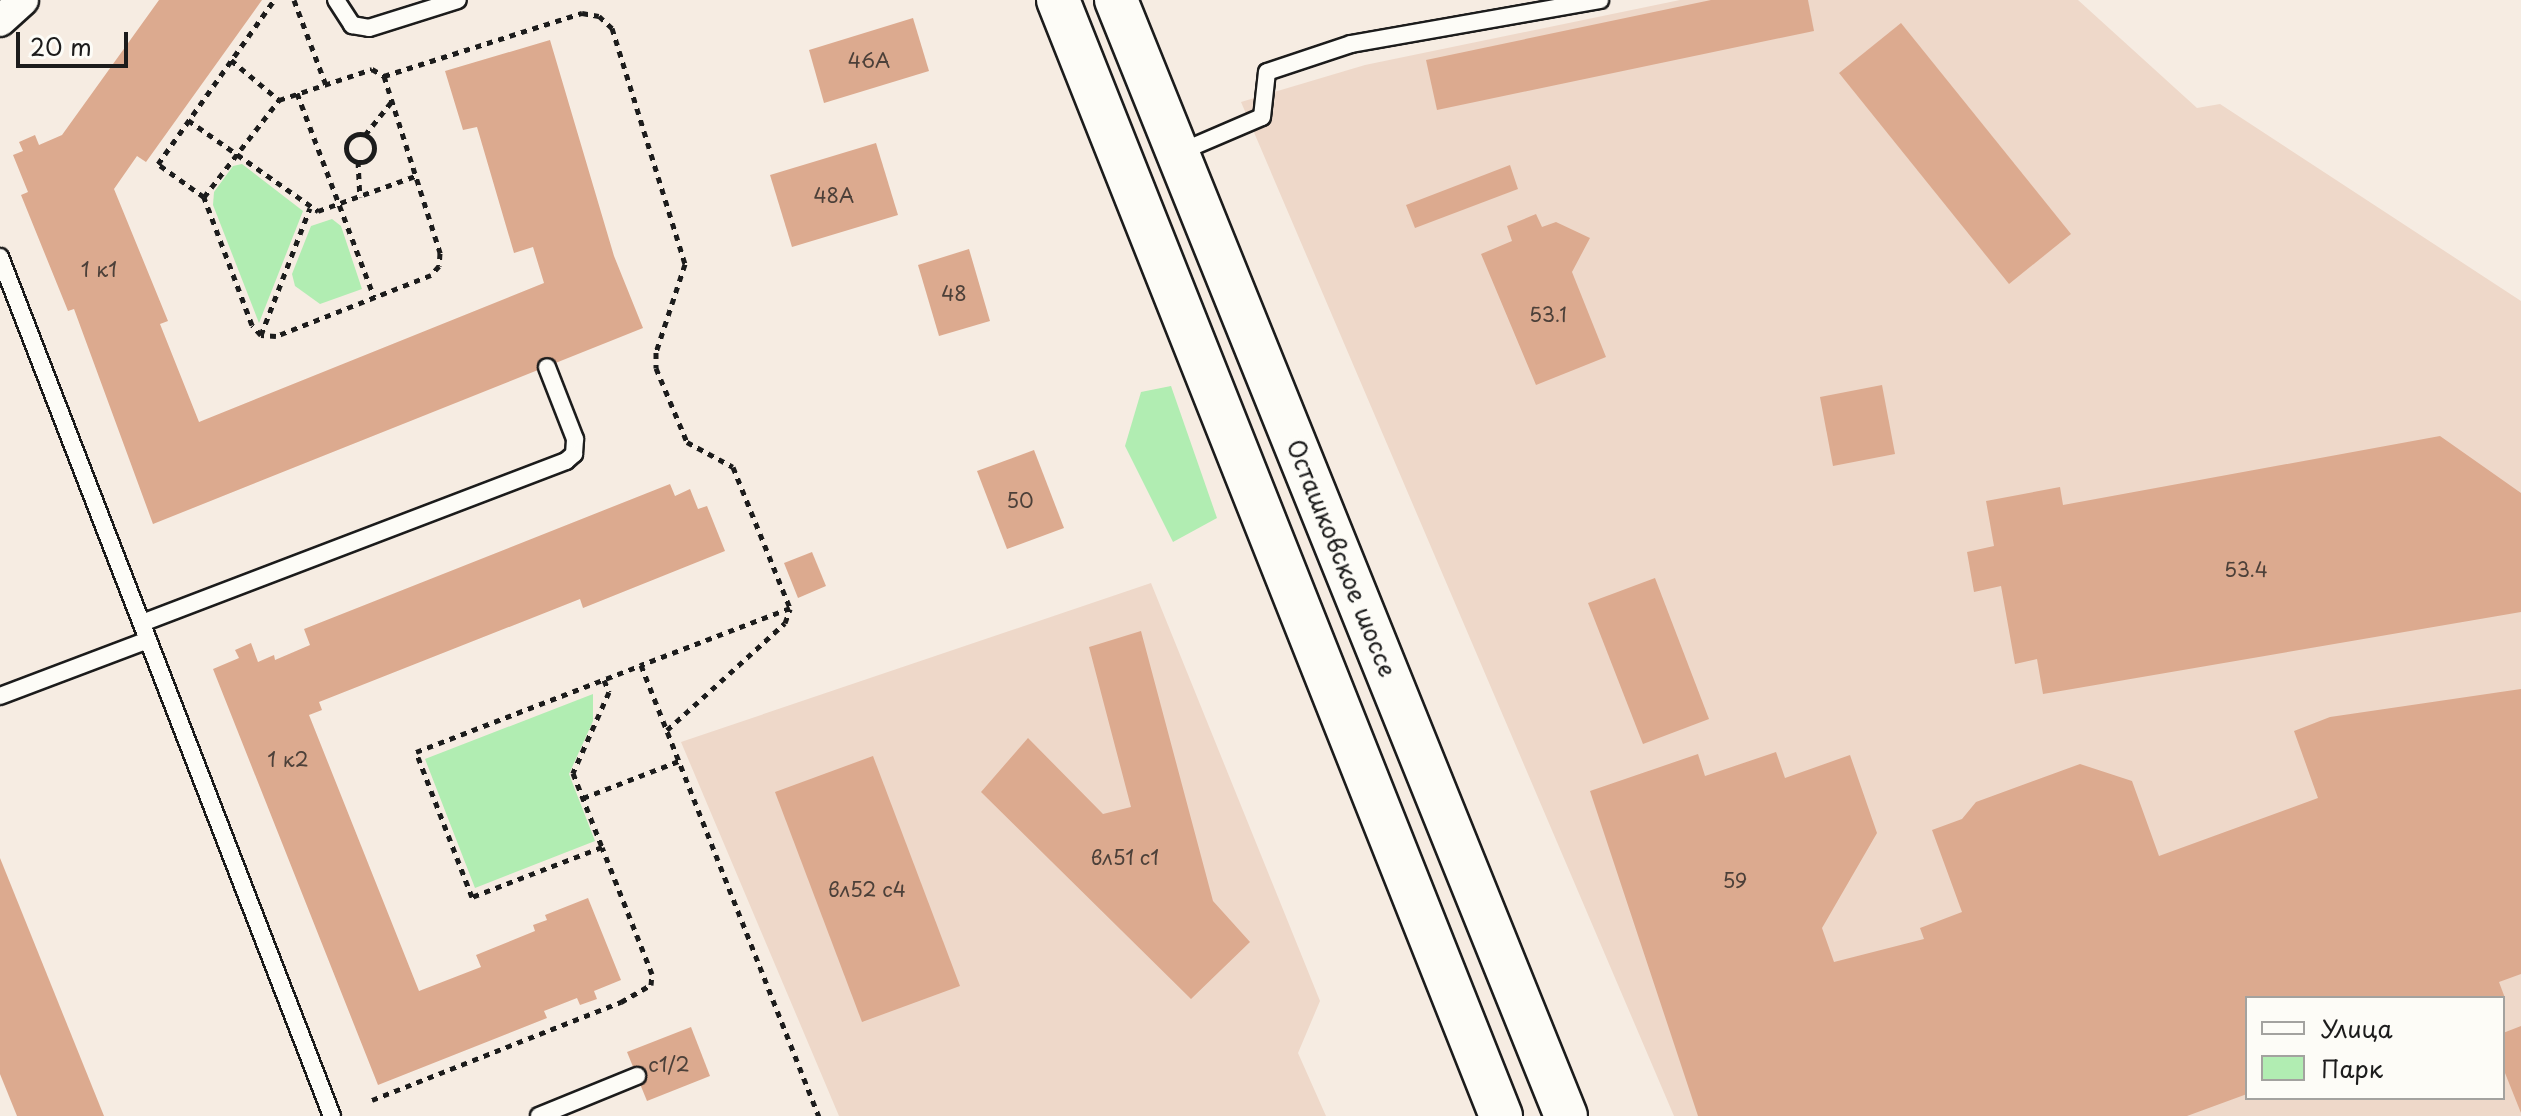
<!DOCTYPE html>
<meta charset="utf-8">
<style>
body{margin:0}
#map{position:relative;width:2521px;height:1116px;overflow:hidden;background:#f6ece2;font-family:"Playpen Sans",sans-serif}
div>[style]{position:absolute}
.built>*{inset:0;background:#eed8c9}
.green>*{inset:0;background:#b1edb2}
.building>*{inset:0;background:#dcaa8f}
.path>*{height:5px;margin-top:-2.5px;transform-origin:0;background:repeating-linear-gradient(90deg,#1c1c1c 0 6px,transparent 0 12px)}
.path>.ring{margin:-2.5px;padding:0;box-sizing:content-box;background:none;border:5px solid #1c1c1c;border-radius:50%}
.roads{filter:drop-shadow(2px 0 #1c1c1c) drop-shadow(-2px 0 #1c1c1c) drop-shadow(0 2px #1c1c1c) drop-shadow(0 -2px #1c1c1c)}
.service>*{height:16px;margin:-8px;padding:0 8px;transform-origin:8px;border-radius:8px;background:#fdfcf7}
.minor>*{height:30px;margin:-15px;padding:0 15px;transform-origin:15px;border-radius:15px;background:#fdfcf7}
.secondary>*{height:42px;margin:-21px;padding:0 21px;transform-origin:21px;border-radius:21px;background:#fdfcf7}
span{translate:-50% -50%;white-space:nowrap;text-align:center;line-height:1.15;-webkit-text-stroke:6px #fdfcf7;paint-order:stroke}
.number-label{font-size:20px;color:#4c4039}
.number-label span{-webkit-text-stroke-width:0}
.street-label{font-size:24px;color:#1c1c1c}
.legend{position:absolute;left:2245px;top:996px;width:260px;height:104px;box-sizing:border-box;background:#fdfcf7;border:2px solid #a3a29f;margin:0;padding:10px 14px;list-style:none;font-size:24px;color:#1c1c1c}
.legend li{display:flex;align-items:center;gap:16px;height:40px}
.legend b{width:40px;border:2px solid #a3a29f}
.scale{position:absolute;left:16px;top:32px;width:112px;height:36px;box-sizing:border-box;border:4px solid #1c1c1c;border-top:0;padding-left:10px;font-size:24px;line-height:28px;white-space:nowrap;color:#1c1c1c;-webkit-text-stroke:6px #fdfcf7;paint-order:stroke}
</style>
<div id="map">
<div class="built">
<div style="clip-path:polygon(evenodd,1680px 0,2078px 0,2197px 108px,2220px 104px,2521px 301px,2521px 1116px,1674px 1116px,1241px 102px,1365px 65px,1680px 0,2247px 998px,2503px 998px,2503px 1098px,2247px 1098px,2247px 998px)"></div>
<div style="clip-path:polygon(1151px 583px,1320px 1001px,1298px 1053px,1326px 1116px,839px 1116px,681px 742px)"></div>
</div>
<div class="green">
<div style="clip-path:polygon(242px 164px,303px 211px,259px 323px,213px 205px,214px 192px,233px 166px)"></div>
<div style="clip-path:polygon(332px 219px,341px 226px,362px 289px,320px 304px,295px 286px,292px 274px,311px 226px)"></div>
<div style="clip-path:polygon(1171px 386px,1217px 518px,1173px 542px,1125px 446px,1141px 392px)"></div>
<div style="clip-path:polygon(593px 694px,593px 721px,569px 774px,595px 841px,475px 888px,425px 759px)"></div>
</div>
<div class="building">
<div style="clip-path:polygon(159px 0,262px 0,146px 162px,137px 156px,114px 189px,168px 321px,160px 324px,199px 422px,544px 283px,533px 247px,514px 253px,477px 127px,463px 130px,445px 71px,550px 40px,614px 256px,643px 328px,153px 524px,74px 309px,68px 311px,21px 195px,28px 192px,13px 155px,23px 151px,19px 142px,35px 135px,39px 145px,62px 135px)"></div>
<div style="clip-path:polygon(1711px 0,1808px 0,1814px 31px,1437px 110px,1426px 60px)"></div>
<div style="clip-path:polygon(913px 18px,929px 71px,824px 103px,809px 50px)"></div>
<div style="clip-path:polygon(1901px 23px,2071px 234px,2009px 284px,1839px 73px)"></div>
<div style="clip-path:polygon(876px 143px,898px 215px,792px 247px,770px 175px)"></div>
<div style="clip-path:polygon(1510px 165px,1518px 189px,1415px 228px,1406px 205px)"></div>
<div style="clip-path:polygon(1536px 214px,1542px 227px,1556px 222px,1590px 238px,1572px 272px,1606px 357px,1536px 385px,1481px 254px,1512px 241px,1507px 226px)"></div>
<div style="clip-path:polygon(969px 249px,990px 321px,939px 336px,918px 265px)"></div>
<div style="clip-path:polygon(1882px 385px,1895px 454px,1833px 466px,1820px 397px)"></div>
<div style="clip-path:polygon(2440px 436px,2521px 493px,2521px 612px,2043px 694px,2037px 659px,2015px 664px,2001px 586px,1974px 592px,1967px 552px,1994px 546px,1986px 501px,2060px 487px,2063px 505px)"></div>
<div style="clip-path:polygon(1034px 450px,1064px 528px,1007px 549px,977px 471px)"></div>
<div style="clip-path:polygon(670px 484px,675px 496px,690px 489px,698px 509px,707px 506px,725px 551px,583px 608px,580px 599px,319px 702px,322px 710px,309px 715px,419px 991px,481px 967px,476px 955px,535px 931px,533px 925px,547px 920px,545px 915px,588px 898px,621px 980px,594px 991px,597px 999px,580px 1005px,577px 998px,544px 1011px,547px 1018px,378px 1085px,213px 669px,239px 658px,235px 650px,251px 643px,258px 662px,274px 655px,275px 660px,310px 645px,304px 629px)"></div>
<div style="clip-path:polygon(812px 552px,826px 586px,798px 598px,784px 563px)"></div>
<div style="clip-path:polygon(1655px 578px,1709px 719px,1643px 744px,1588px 603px)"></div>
<div style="clip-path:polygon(1141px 631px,1213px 901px,1250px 942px,1191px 999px,981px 792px,1028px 738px,1103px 814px,1131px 807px,1089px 647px)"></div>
<div style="clip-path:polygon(2521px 689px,2521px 974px,2499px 982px,2505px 998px,2247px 998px,2247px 1094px,2187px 1116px,1698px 1116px,1590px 791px,1698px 754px,1705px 776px,1776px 752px,1785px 778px,1850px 755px,1877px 833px,1822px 928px,1834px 962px,1924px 939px,1920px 928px,1962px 912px,1932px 830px,1962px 819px,1976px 802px,2080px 764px,2132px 781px,2159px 856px,2318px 798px,2294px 731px,2330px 717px)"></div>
<div style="clip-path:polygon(873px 756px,960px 986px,862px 1022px,775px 792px)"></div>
<div style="clip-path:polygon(0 858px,104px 1116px,17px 1116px,0 1074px)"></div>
<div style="clip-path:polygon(2521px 1026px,2521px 1113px,2503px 1068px,2503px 1033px)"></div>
<div style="clip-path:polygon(691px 1027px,710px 1076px,647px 1101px,627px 1052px)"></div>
</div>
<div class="path">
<div style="left:294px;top:0;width:91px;rotate:69.4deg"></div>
<div style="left:231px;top:60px;width:62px;rotate:39.8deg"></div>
<div style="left:384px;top:76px;width:186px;rotate:72.4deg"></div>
<div style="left:440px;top:253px;width:13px;rotate:94deg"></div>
<div style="left:439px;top:266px;width:12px;rotate:132deg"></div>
<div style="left:431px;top:275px;width:167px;rotate:158.5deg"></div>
<div style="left:276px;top:336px;width:15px;rotate:-176deg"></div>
<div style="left:261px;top:335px;width:13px;rotate:-132deg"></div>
<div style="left:252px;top:325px;width:137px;rotate:-110.6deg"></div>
<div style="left:204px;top:197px;width:123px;rotate:-52.3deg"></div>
<div style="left:279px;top:100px;width:98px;rotate:-18.4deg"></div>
<div style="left:372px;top:69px;width:14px;rotate:30deg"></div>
<div style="left:384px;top:76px;width:208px;rotate:-17.7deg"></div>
<div style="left:582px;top:13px;width:17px;rotate:10deg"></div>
<div style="left:599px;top:16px;width:18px;rotate:43deg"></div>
<div style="left:612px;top:28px;width:247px;rotate:72.8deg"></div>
<div style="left:685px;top:264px;width:93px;rotate:108.2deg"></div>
<div style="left:656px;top:352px;width:16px;rotate:90deg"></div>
<div style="left:656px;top:368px;width:80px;rotate:67.3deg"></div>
<div style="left:687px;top:442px;width:52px;rotate:28.5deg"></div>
<div style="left:733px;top:467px;width:152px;rotate:68deg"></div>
<div style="left:790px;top:608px;width:160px;rotate:159.1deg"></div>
<div style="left:641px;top:665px;width:485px;rotate:68.5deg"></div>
<div style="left:297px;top:93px;width:218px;rotate:69.3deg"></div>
<div style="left:188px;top:120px;width:159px;rotate:35deg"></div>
<div style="left:318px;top:211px;width:103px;rotate:-19.8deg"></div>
<div class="ring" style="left:346px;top:134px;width:23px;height:23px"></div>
<div style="left:365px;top:135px;width:43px;rotate:-51.5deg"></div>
<div style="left:358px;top:161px;width:36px;rotate:87deg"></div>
<div style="left:204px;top:197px;width:57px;rotate:-144.3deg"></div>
<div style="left:158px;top:164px;width:201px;rotate:-54.7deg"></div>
<div style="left:261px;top:335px;width:136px;rotate:-68.9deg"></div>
<div style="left:604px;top:680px;width:13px;rotate:67deg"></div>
<div style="left:609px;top:692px;width:89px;rotate:114deg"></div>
<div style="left:573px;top:773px;width:79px;rotate:68.6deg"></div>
<div style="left:602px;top:847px;width:139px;rotate:159deg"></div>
<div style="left:472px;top:897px;width:155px;rotate:-111.1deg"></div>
<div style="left:416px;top:752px;width:241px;rotate:-21.1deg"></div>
<div style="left:667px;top:730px;width:159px;rotate:-42.2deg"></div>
<div style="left:785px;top:623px;width:15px;rotate:-70deg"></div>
<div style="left:583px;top:798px;width:103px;rotate:-21.1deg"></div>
<div style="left:372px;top:1100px;width:268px;rotate:-21.5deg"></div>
<div style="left:621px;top:1002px;width:34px;rotate:-30deg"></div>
<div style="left:651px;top:985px;width:11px;rotate:-85deg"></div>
<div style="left:652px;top:974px;width:136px;rotate:-111.5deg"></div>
</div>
<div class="roads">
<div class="service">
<div style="left:336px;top:0;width:30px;rotate:57deg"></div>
<div style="left:352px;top:25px;width:17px;rotate:10deg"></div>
<div style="left:369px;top:28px;width:93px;rotate:-17.5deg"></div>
<div style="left:1178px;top:153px;width:91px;rotate:-23.2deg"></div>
<div style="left:1262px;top:117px;width:45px;rotate:-83.7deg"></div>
<div style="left:1267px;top:72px;width:89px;rotate:-18.4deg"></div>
<div style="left:1351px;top:44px;width:253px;rotate:-10deg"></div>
<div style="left:0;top:257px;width:921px;rotate:68.87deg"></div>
<div style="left:142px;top:623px;width:454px;rotate:-20.9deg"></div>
<div style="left:566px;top:461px;width:11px;rotate:-41deg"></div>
<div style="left:574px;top:454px;width:15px;rotate:-86deg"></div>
<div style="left:575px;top:439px;width:77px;rotate:-111.3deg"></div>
<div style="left:0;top:696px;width:158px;rotate:-20.7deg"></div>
<div style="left:539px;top:1116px;width:106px;rotate:-22.2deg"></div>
</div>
<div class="minor">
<div style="left:0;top:21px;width:31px;rotate:-42deg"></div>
</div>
<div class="secondary">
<div style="left:1058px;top:0;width:1201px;rotate:68.35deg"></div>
<div style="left:1116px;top:0;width:1203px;rotate:68.04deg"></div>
</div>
</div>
<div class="number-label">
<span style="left:869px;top:60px">46А</span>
<span style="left:834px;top:195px">48А</span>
<span style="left:99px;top:269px">1 к1</span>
<span style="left:954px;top:293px">48</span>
<span style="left:1548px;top:314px">53.1</span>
<span style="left:1020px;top:500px">50</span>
<span style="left:2246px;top:569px">53.4</span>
<span style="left:288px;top:759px">1 к2</span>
<span style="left:1125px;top:857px">вл51 с1</span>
<span style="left:1735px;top:880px">59</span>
<span style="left:867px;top:889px">вл52 с4</span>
<span style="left:669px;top:1064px">с1/2</span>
</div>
<div class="street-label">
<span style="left:1342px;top:558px;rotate:68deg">Осташковское шоссе</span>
</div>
<ul class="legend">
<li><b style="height:10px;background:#fdfcf7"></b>Улица</li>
<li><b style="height:22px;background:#b1edb2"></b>Парк</li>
</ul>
<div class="scale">20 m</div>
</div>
